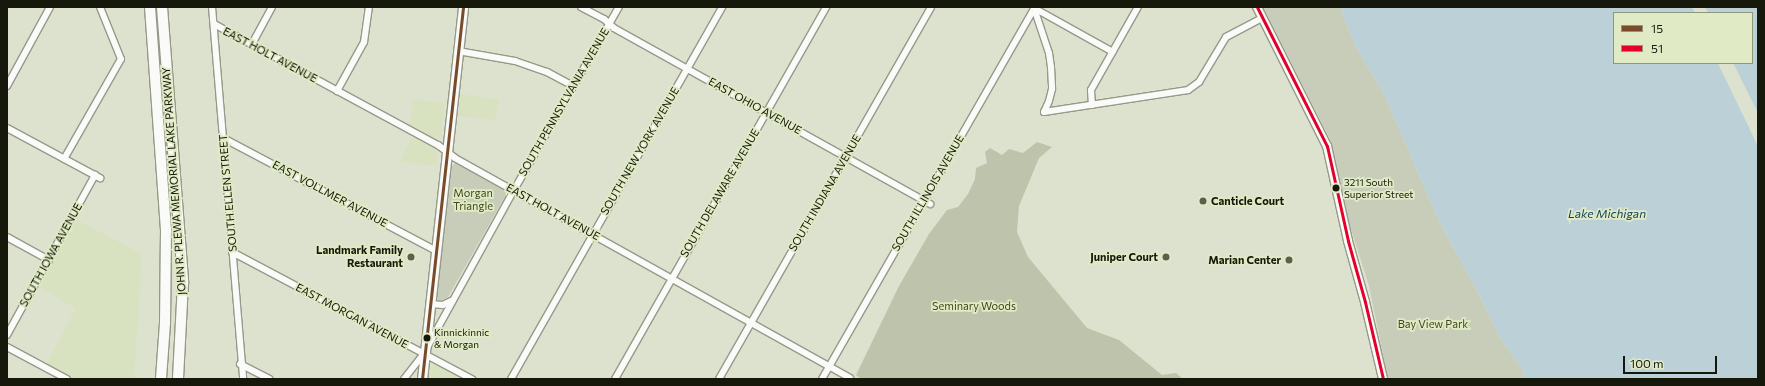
<!DOCTYPE html>
<style>
body{margin:0}
#map{position:relative;width:1765px;height:386px;overflow:hidden;background:#dce2cd;font-family:Commissioner,sans-serif}
div>[style]{position:absolute}
.built>*{inset:0;background:#d9e2c0}
.green>*{inset:0;background:#c7cdb9}
.forest>*{inset:0;background:#bdc4ab}
.water>*{inset:0;background:#bcd0d8}
.pier>*{inset:0;background:#dce2cd}
.roads{filter:drop-shadow(1px 0 #959989) drop-shadow(-1px 0 #959989) drop-shadow(0 1px #959989) drop-shadow(0 -1px #959989)}
.minor>*{height:6px;margin:-3px;padding:0 3px;transform-origin:3px;border-radius:3px;background:#fafbf8}
.tertiary>*{height:8px;margin:-4px;padding:0 4px;transform-origin:4px;border-radius:4px;background:#fafbf8}
.secondary>*{height:9px;margin:-4.5px;padding:0 4.5px;transform-origin:4.5px;border-radius:4.5px;background:#fafbf8}
.primary>*{height:10px;margin:-5px;padding:0 5px;transform-origin:5px;border-radius:5px;background:#fafbf8}
.bus-1>*{height:3px;margin:-1.5px;padding:0 1.5px;transform-origin:1.5px;border-radius:1.5px;background:#7a4b2a}
.bus-2>*{height:3px;margin:-1.5px;padding:0 1.5px;transform-origin:1.5px;border-radius:1.5px;background:#e4002b}
.dots>*{width:11px;height:11px;translate:-50% -50%;box-sizing:border-box;border:2px solid #e0eac5;border-radius:50%}
span{translate:-50% -50%;white-space:nowrap;text-align:center;line-height:1.15;-webkit-text-stroke:3.5px #e0eac5;paint-order:stroke}
.bus-label{font-size:10px;color:#15180b}
.left{translate:0 -50%;text-align:left}
.street-label{font-size:11px;color:#15180b}
.park-label{font-size:11px;color:#3f4818}
.poi-label{font-size:11px;color:#15180b;font-weight:700}
.right{translate:-100% -50%;text-align:right}
.water-label{font-size:12px;color:#12425f;font-style:italic}
.frame{position:absolute;inset:0;border:8px solid #15180b;pointer-events:none}
.legend{position:absolute;left:1613px;top:12px;width:140px;height:52px;box-sizing:border-box;background:#e0eac5;border:1px solid #8f967b;margin:0;padding:5px 7px;list-style:none;font-size:12px;color:#15180b}
.legend li{display:flex;align-items:center;gap:8px;height:20px}
.legend b{width:20px;border:1px solid #8f967b}
.scale{position:absolute;left:1623px;top:356px;width:94px;height:18px;box-sizing:border-box;border:2px solid #15180b;border-top:0;padding-left:5px;font-size:12px;line-height:14px;white-space:nowrap;color:#15180b;-webkit-text-stroke:3px #e0eac5;paint-order:stroke}
</style>
<div id="map">
<div class="built">
<div style="clip-path:polygon(461px 94px,499px 100px,495px 120px,458px 116px)"></div>
<div style="clip-path:polygon(413px 99px,445px 103px,440px 137px,432px 137px,408px 124px,411px 119px)"></div>
<div style="clip-path:polygon(413px 137px,438px 151px,437px 166px,399px 162px)"></div>
<div style="clip-path:polygon(75px 219px,142px 254px,134px 379px,77px 379px,47px 363px,76px 308px,38px 287px)"></div>
<div style="clip-path:polygon(434px 364px,436px 365px,462px 379px,429px 379px,430px 367px)"></div>
</div>
<div class="green">
<div style="clip-path:polygon(1263px 7px,1340px 7px,1356px 47px,1383px 92px,1440px 223px,1479px 294px,1499px 336px,1522px 369px,1525px 379px,1388px 379px,1369px 286px,1350px 226px,1331px 141px)"></div>
<div style="clip-path:polygon(456px 162px,506px 189px,507px 193px,448px 297px,439px 301px,436px 298px,452px 166px)"></div>
</div>
<div class="forest">
<div style="clip-path:polygon(1037px 142px,1052px 147px,1039px 158px,1019px 206px,1017px 232px,1028px 257px,1087px 328px,1119px 340px,1162px 375px,1176px 373px,1183px 379px,861px 379px,856px 375px,899px 286px,929px 234px,947px 210px,958px 207px,968px 194px,975px 179px,976px 168px,987px 163px,985px 152px,990px 148px,1002px 155px,1009px 149px,1023px 153px)"></div>
</div>
<div class="water">
<div style="clip-path:polygon(1340px 7px,1692px 7px,1695px 13px,1614px 13px,1614px 63px,1718px 63px,1758px 146px,1758px 379px,1525px 379px,1522px 369px,1499px 336px,1479px 294px,1440px 223px,1383px 92px,1356px 47px)"></div>
<div style="clip-path:polygon(1705px 7px,1758px 7px,1758px 113px,1733px 63px,1752px 63px,1752px 13px,1708px 13px)"></div>
</div>
<div class="pier">
<div style="clip-path:polygon(1718px 63px,1721px 63px,1732px 85px,1758px 141px,1758px 146px)"></div>
<div style="clip-path:polygon(1731px 63px,1733px 63px,1758px 115px,1756px 114px)"></div>
</div>
<div class="roads">
<div class="minor">
<div style="left:212px;top:7px;width:373px;rotate:85.2deg"></div>
<div style="left:581px;top:7px;width:26px;rotate:28deg"></div>
<div style="left:604px;top:19px;width:13px;rotate:42deg"></div>
<div style="left:614px;top:28px;width:362px;rotate:29.1deg"></div>
<div style="left:1034px;top:8px;width:47px;rotate:71.6deg"></div>
<div style="left:1049px;top:53px;width:14px;rotate:82deg"></div>
<div style="left:1051px;top:67px;width:22px;rotate:87deg"></div>
<div style="left:1052px;top:89px;width:12px;rotate:104deg"></div>
<div style="left:1049px;top:101px;width:12px;rotate:114deg"></div>
<div style="left:1044px;top:112px;width:146px;rotate:-8.7deg"></div>
<div style="left:1188px;top:90px;width:14px;rotate:-36deg"></div>
<div style="left:1199px;top:82px;width:52px;rotate:-59deg"></div>
<div style="left:1226px;top:37px;width:41px;rotate:-27.8deg"></div>
<div style="left:1034px;top:8px;width:90px;rotate:29.1deg"></div>
<div style="left:214px;top:24px;width:255px;rotate:28.4deg"></div>
<div style="left:438px;top:145px;width:21px;rotate:37deg"></div>
<div style="left:455px;top:158px;width:452px;rotate:29.1deg"></div>
<div style="left:252px;top:44px;width:42px;rotate:-61.6deg"></div>
<div style="left:458px;top:51px;width:58px;rotate:10deg"></div>
<div style="left:515px;top:61px;width:34px;rotate:19deg"></div>
<div style="left:547px;top:72px;width:30px;rotate:28deg"></div>
<div style="left:7px;top:86px;width:90px;rotate:-61.4deg"></div>
<div style="left:337px;top:91px;width:56px;rotate:-61.1deg"></div>
<div style="left:364px;top:42px;width:35px;rotate:-82deg"></div>
<div style="left:1092px;top:105px;width:15px;rotate:-94deg"></div>
<div style="left:1091px;top:90px;width:95px;rotate:-60.5deg"></div>
<div style="left:7px;top:128px;width:106px;rotate:28.3deg"></div>
<div style="left:223px;top:138px;width:241px;rotate:27.9deg"></div>
<div style="left:64px;top:159px;width:115px;rotate:-60.3deg"></div>
<div style="left:121px;top:59px;width:56px;rotate:-112deg"></div>
<div style="left:7px;top:237px;width:48px;rotate:28.7deg"></div>
<div style="left:232px;top:252px;width:272px;rotate:27.9deg"></div>
<div style="left:430px;top:304px;width:13px;rotate:4deg"></div>
<div style="left:443px;top:305px;width:9px;rotate:-27deg"></div>
<div style="left:7px;top:335px;width:183px;rotate:-61.2deg"></div>
<div style="left:7px;top:347px;width:68px;rotate:28.1deg"></div>
<div style="left:240px;top:364px;width:33px;rotate:27deg"></div>
<div style="left:404px;top:379px;width:33px;rotate:-52deg"></div>
<div style="left:424px;top:353px;width:186px;rotate:-61.1deg"></div>
<div style="left:514px;top:190px;width:211px;rotate:-60.2deg"></div>
<div style="left:511px;top:379px;width:428px;rotate:-60.4deg"></div>
<div style="left:615px;top:379px;width:428px;rotate:-60.4deg"></div>
<div style="left:719px;top:379px;width:428px;rotate:-60.3deg"></div>
<div style="left:822px;top:379px;width:429px;rotate:-60.2deg"></div>
</div>
<div class="tertiary">
<div style="left:1257px;top:7px;width:156px;rotate:63.3deg"></div>
<div style="left:1327px;top:146px;width:97px;rotate:77.5deg"></div>
<div style="left:1348px;top:241px;width:63px;rotate:74.4deg"></div>
<div style="left:1365px;top:302px;width:79px;rotate:76.8deg"></div>
</div>
<div class="secondary">
<div style="left:422px;top:379px;width:374px;rotate:-83.7deg"></div>
</div>
<div class="primary">
<div style="left:150px;top:7px;width:224px;rotate:85.9deg"></div>
<div style="left:166px;top:230px;width:93px;rotate:90.6deg"></div>
<div style="left:165px;top:323px;width:56px;rotate:94.1deg"></div>
<div style="left:162px;top:7px;width:277px;rotate:85.6deg"></div>
<div style="left:183px;top:283px;width:96px;rotate:93deg"></div>
</div>
</div>
<div class="bus-1">
<div style="left:422px;top:379px;width:374px;rotate:-83.7deg"></div>
</div>
<div class="bus-2">
<div style="left:1257px;top:7px;width:156px;rotate:63.3deg"></div>
<div style="left:1327px;top:146px;width:97px;rotate:77.5deg"></div>
<div style="left:1348px;top:241px;width:63px;rotate:74.4deg"></div>
<div style="left:1365px;top:302px;width:79px;rotate:76.8deg"></div>
</div>
<div class="dots">
<div style="left:1336px;top:188px;background:#15180b"></div>
<div style="left:1203px;top:201px;background:#5b5f4f"></div>
<div style="left:411px;top:257px;background:#5b5f4f"></div>
<div style="left:1166px;top:257px;background:#5b5f4f"></div>
<div style="left:1289px;top:260px;background:#5b5f4f"></div>
<div style="left:427px;top:338px;background:#15180b"></div>
</div>
<div class="bus-label">
<span class="left" style="left:1344px;top:188px">3211 South<br>Superior Street</span>
<span class="left" style="left:434px;top:338px">Kinnickinnic<br>&amp; Morgan</span>
</div>
<div class="street-label">
<span style="left:270px;top:55px;rotate:28deg">EAST HOLT AVENUE</span>
<span style="left:564px;top:102px;rotate:-60deg">SOUTH PENNSYLVANIA AVENUE</span>
<span style="left:755px;top:106px;rotate:29deg">EAST OHIO AVENUE</span>
<span style="left:640px;top:151px;rotate:-60deg">SOUTH NEW YORK AVENUE</span>
<span style="left:174px;top:181px;rotate:-94deg">JOHN R. PLEWA MEMORIAL LAKE PARKWAY</span>
<span style="left:228px;top:193px;rotate:-95deg">SOUTH ELLEN STREET</span>
<span style="left:720px;top:193px;rotate:-60deg">SOUTH DELAWARE AVENUE</span>
<span style="left:825px;top:193px;rotate:-60deg">SOUTH INDIANA AVENUE</span>
<span style="left:928px;top:193px;rotate:-60deg">SOUTH ILLINOIS AVENUE</span>
<span style="left:330px;top:194px;rotate:28deg">EAST VOLLMER AVENUE</span>
<span style="left:553px;top:212px;rotate:29deg">EAST HOLT AVENUE</span>
<span style="left:51px;top:255px;rotate:-61deg">SOUTH IOWA AVENUE</span>
<span style="left:352px;top:316px;rotate:28deg">EAST MORGAN AVENUE</span>
</div>
<div class="park-label">
<span style="left:473px;top:200px">Morgan<br>Triangle</span>
<span style="left:974px;top:306px">Seminary Woods</span>
<span style="left:1433px;top:324px">Bay View Park</span>
</div>
<div class="poi-label">
<span class="left" style="left:1211px;top:201px">Canticle Court</span>
<span class="right" style="left:403px;top:257px">Landmark Family<br>Restaurant</span>
<span class="right" style="left:1158px;top:257px">Juniper Court</span>
<span class="right" style="left:1281px;top:260px">Marian Center</span>
</div>
<div class="water-label">
<span style="left:1607px;top:214px">Lake Michigan</span>
</div>
<div class="frame"></div>
<ul class="legend">
<li><b style="height:5px;background:#7a4b2a"></b>15</li>
<li><b style="height:5px;background:#e4002b"></b>51</li>
</ul>
<div class="scale">100 m</div>
</div>
